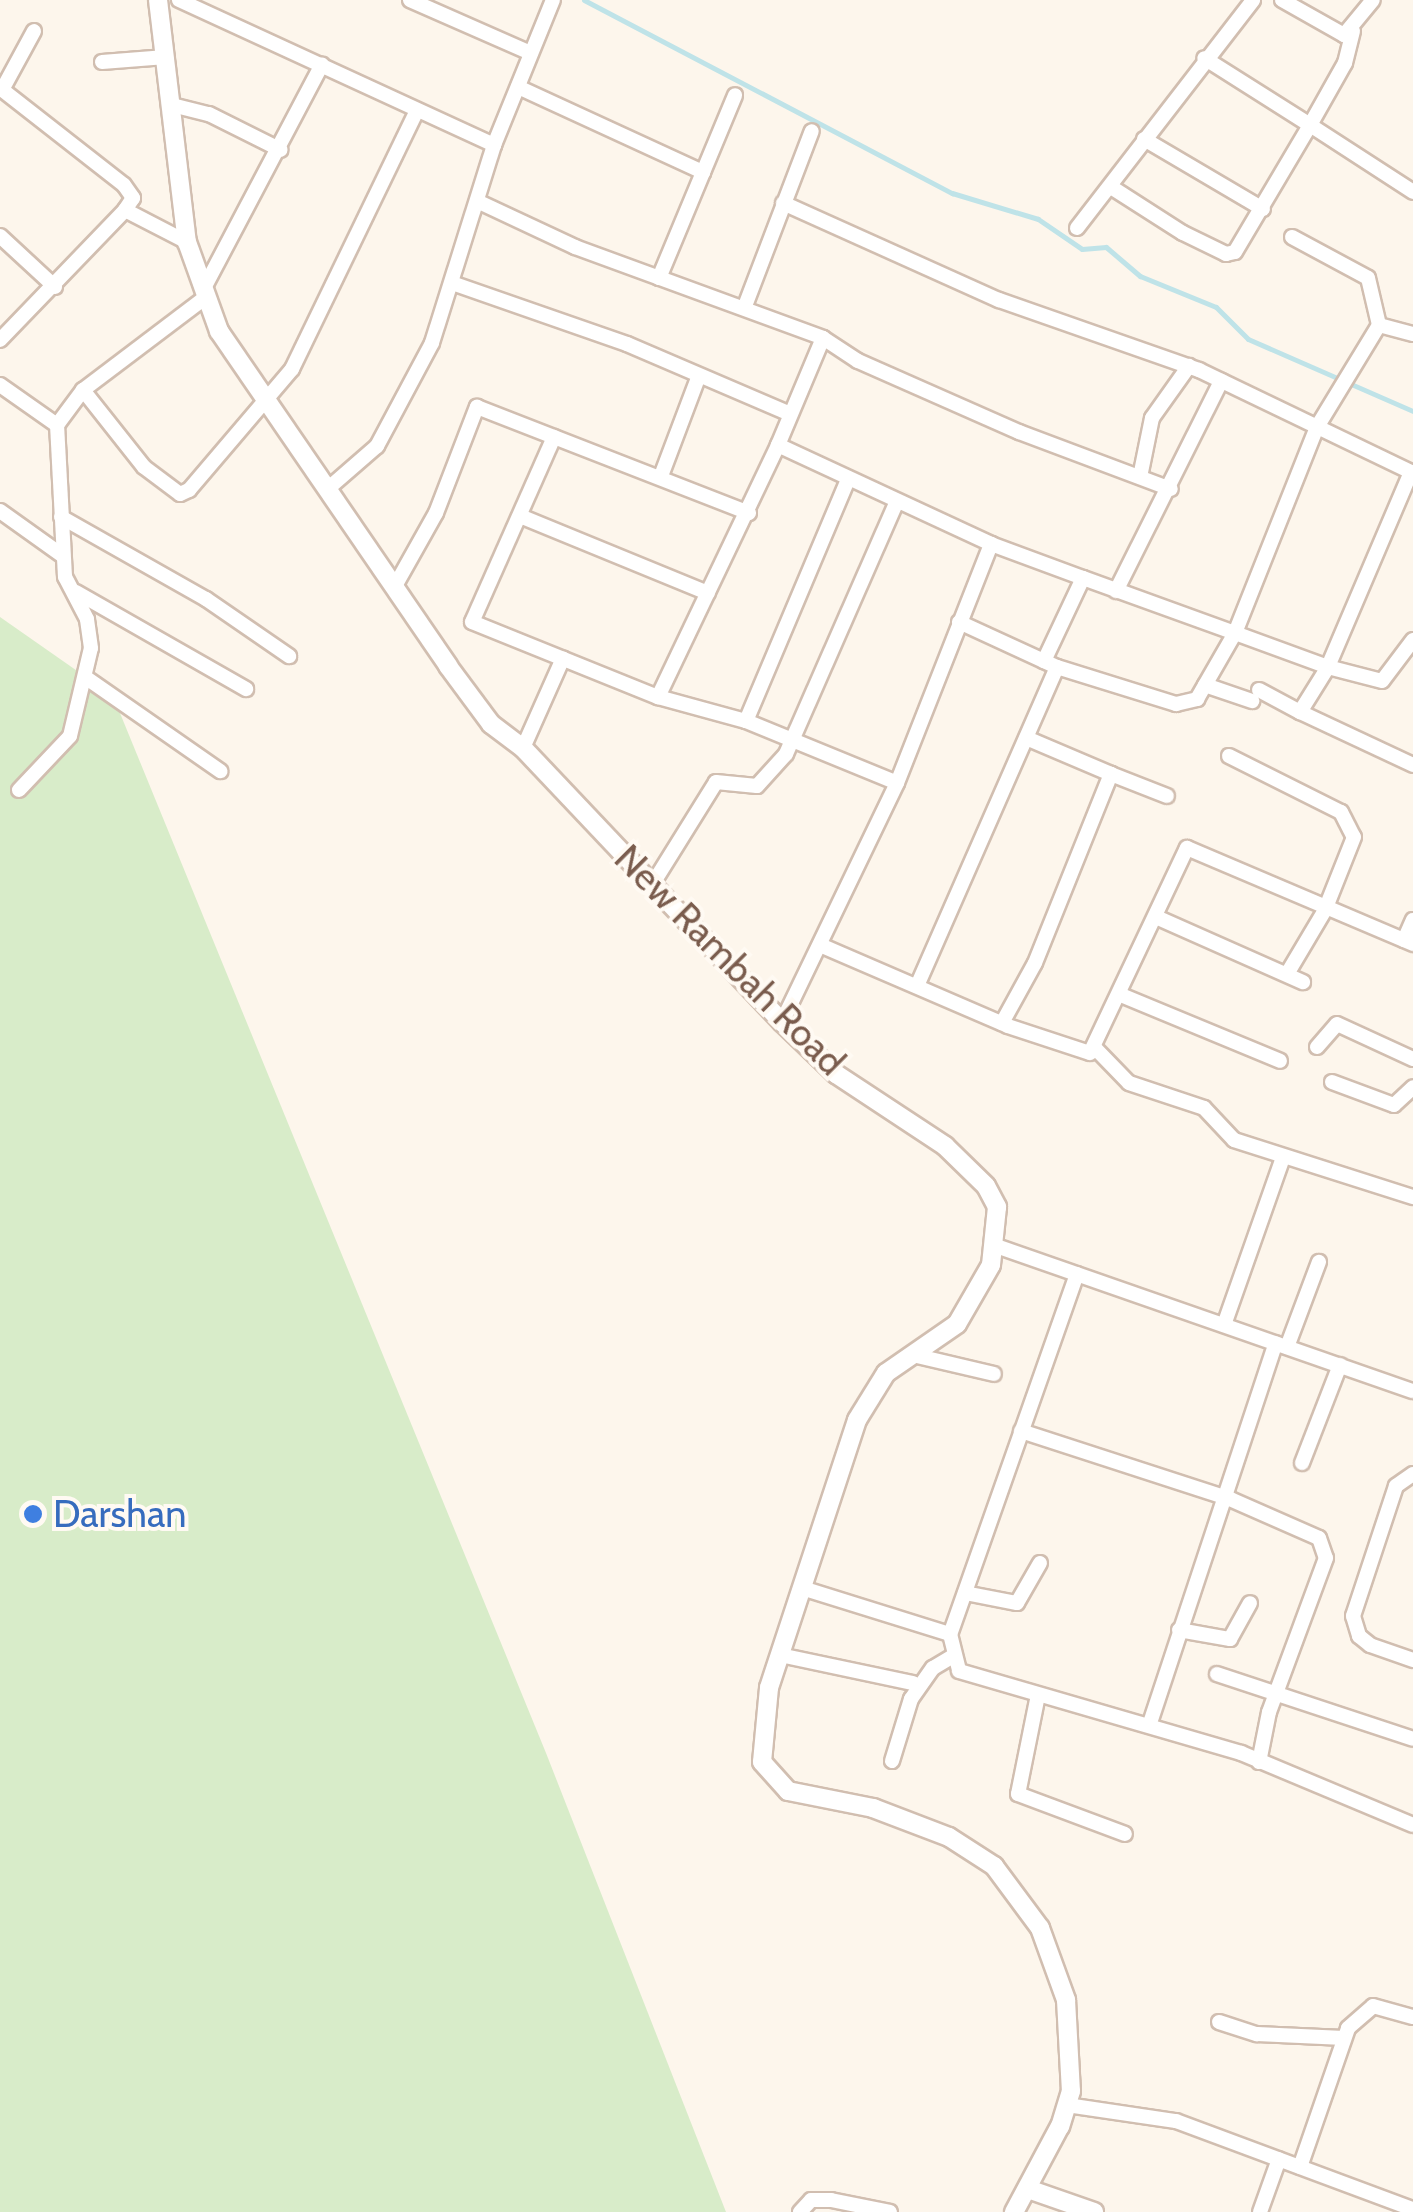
<!DOCTYPE html>
<style>
body{margin:0}
#map{position:relative;width:1413px;height:2212px;overflow:hidden;background:#fdf6ec;font-family:Cabin,sans-serif}
div>[style]{position:absolute}
.green>*{inset:0;background:#d8ecc9}
.stream>*{height:5px;margin:-2.5px;padding:0 2.5px;transform-origin:2.5px;border-radius:2.5px;background:#bfe3e8}
.roads{filter:drop-shadow(2px 0 #d1beb0) drop-shadow(-2px 0 #d1beb0) drop-shadow(0 2px #d1beb0) drop-shadow(0 -2px #d1beb0)}
.minor>*{height:14px;margin:-7px;padding:0 7px;transform-origin:7px;border-radius:7px;background:#fff}
.tertiary>*{height:18px;margin:-9px;padding:0 9px;transform-origin:9px;border-radius:9px;background:#fff}
.dots>*{width:28px;height:28px;translate:-50% -50%;box-sizing:border-box;border:5px solid #fffaf3;border-radius:50%}
span{translate:-50% -50%;white-space:nowrap;text-align:center;line-height:1.15;-webkit-text-stroke:8px #fffaf3;paint-order:stroke}
.street-label{font-size:38px;color:#7a5c4d}
.shop-label{font-size:38px;color:#366cbe}
.left{translate:0 -50%;text-align:left}
</style>
<div id="map">
<div class="green">
<div style="clip-path:polygon(0 617px,113px 696px,546px 1753px,726px 2212px,0 2212px)"></div>
</div>
<div class="stream">
<div style="left:584px;top:0;width:416px;rotate:27.7deg"></div>
<div style="left:952px;top:193px;width:90px;rotate:16.8deg"></div>
<div style="left:1038px;top:219px;width:53px;rotate:34.3deg"></div>
<div style="left:1082px;top:249px;width:24px;rotate:-5deg"></div>
<div style="left:1106px;top:247px;width:45px;rotate:40.5deg"></div>
<div style="left:1140px;top:276px;width:82px;rotate:22.2deg"></div>
<div style="left:1216px;top:307px;width:45px;rotate:45deg"></div>
<div style="left:1248px;top:339px;width:180px;rotate:23.6deg"></div>
</div>
<div class="roads">
<div class="minor">
<div style="left:179px;top:0;width:347px;rotate:24.7deg"></div>
<div style="left:494px;top:145px;width:207px;rotate:107.4deg"></div>
<div style="left:432px;top:343px;width:117px;rotate:118.1deg"></div>
<div style="left:377px;top:446px;width:61px;rotate:139deg"></div>
<div style="left:410px;top:0;width:132px;rotate:23.7deg"></div>
<div style="left:1282px;top:0;width:71px;rotate:29.4deg"></div>
<div style="left:1344px;top:35px;width:45px;rotate:-50.4deg"></div>
<div style="left:1353px;top:31px;width:33px;rotate:104deg"></div>
<div style="left:1345px;top:63px;width:71px;rotate:119.4deg"></div>
<div style="left:1310px;top:125px;width:123px;rotate:33deg"></div>
<div style="left:102px;top:62px;width:64px;rotate:-4.5deg"></div>
<div style="left:518px;top:87px;width:204px;rotate:24.7deg"></div>
<div style="left:0;top:88px;width:157px;rotate:38deg"></div>
<div style="left:124px;top:185px;width:16px;rotate:55deg"></div>
<div style="left:133px;top:198px;width:14px;rotate:124deg"></div>
<div style="left:2px;top:90px;width:67px;rotate:-61.5deg"></div>
<div style="left:172px;top:105px;width:38px;rotate:14deg"></div>
<div style="left:209px;top:114px;width:80px;rotate:26.6deg"></div>
<div style="left:1144px;top:139px;width:138px;rotate:30.5deg"></div>
<div style="left:494px;top:145px;width:157px;rotate:-67.9deg"></div>
<div style="left:1111px;top:187px;width:85px;rotate:32.6deg"></div>
<div style="left:1183px;top:233px;width:48px;rotate:26deg"></div>
<div style="left:1226px;top:254px;width:9px;rotate:-13deg"></div>
<div style="left:1235px;top:252px;width:147px;rotate:-59.4deg"></div>
<div style="left:1310px;top:125px;width:125px;rotate:-147.7deg"></div>
<div style="left:479px;top:202px;width:106px;rotate:25.1deg"></div>
<div style="left:575px;top:247px;width:264px;rotate:20.1deg"></div>
<div style="left:823px;top:338px;width:116px;rotate:112.8deg"></div>
<div style="left:778px;top:445px;width:235px;rotate:24.9deg"></div>
<div style="left:783px;top:203px;width:237px;rotate:24.2deg"></div>
<div style="left:999px;top:300px;width:212px;rotate:19.3deg"></div>
<div style="left:1199px;top:370px;width:237px;rotate:25.7deg"></div>
<div style="left:1077px;top:228px;width:288px;rotate:-52.3deg"></div>
<div style="left:0;top:236px;width:75px;rotate:42.8deg"></div>
<div style="left:1292px;top:237px;width:86px;rotate:28.3deg"></div>
<div style="left:1368px;top:278px;width:48px;rotate:76.8deg"></div>
<div style="left:659px;top:278px;width:198px;rotate:-67.4deg"></div>
<div style="left:452px;top:283px;width:185px;rotate:19.2deg"></div>
<div style="left:627px;top:344px;width:177px;rotate:23.2deg"></div>
<div style="left:203px;top:290px;width:255px;rotate:-62.2deg"></div>
<div style="left:745px;top:306px;width:187px;rotate:-69.1deg"></div>
<div style="left:823px;top:338px;width:42px;rotate:33.3deg"></div>
<div style="left:858px;top:361px;width:176px;rotate:23.8deg"></div>
<div style="left:1019px;top:432px;width:162px;rotate:20.6deg"></div>
<div style="left:0;top:340px;width:180px;rotate:-46.1deg"></div>
<div style="left:125px;top:210px;width:70px;rotate:27.3deg"></div>
<div style="left:0;top:385px;width:70px;rotate:35.1deg"></div>
<div style="left:83px;top:390px;width:98px;rotate:51.6deg"></div>
<div style="left:144px;top:467px;width:45px;rotate:36.9deg"></div>
<div style="left:180px;top:494px;width:10px;rotate:-24deg"></div>
<div style="left:189px;top:490px;width:159px;rotate:-49.6deg"></div>
<div style="left:292px;top:369px;width:282px;rotate:-64.2deg"></div>
<div style="left:554px;top:437px;width:202px;rotate:113.9deg"></div>
<div style="left:472px;top:622px;width:201px;rotate:22deg"></div>
<div style="left:658px;top:697px;width:91px;rotate:15.3deg"></div>
<div style="left:746px;top:721px;width:263px;rotate:-67.1deg"></div>
<div style="left:1411px;top:472px;width:212px;rotate:113.1deg"></div>
<div style="left:1328px;top:667px;width:99px;rotate:-159.9deg"></div>
<div style="left:1235px;top:633px;width:222px;rotate:-68.3deg"></div>
<div style="left:1317px;top:427px;width:119px;rotate:-58.7deg"></div>
<div style="left:1379px;top:325px;width:35px;rotate:15deg"></div>
<div style="left:661px;top:476px;width:105px;rotate:-69.3deg"></div>
<div style="left:1140px;top:477px;width:60px;rotate:-78.5deg"></div>
<div style="left:1152px;top:418px;width:64px;rotate:-54.6deg"></div>
<div style="left:0;top:511px;width:77px;rotate:35.5deg"></div>
<div style="left:520px;top:516px;width:203px;rotate:22.3deg"></div>
<div style="left:61px;top:517px;width:167px;rotate:29.5deg"></div>
<div style="left:206px;top:599px;width:101px;rotate:34.5deg"></div>
<div style="left:395px;top:586px;width:84px;rotate:-60.7deg"></div>
<div style="left:436px;top:513px;width:114px;rotate:-68.9deg"></div>
<div style="left:477px;top:407px;width:292px;rotate:21.3deg"></div>
<div style="left:1116px;top:591px;width:235px;rotate:-63.4deg"></div>
<div style="left:76px;top:592px;width:196px;rotate:29.7deg"></div>
<div style="left:959px;top:622px;width:108px;rotate:24.7deg"></div>
<div style="left:1057px;top:667px;width:125px;rotate:17.3deg"></div>
<div style="left:1176px;top:704px;width:22px;rotate:-13deg"></div>
<div style="left:1197px;top:699px;width:76px;rotate:-60.1deg"></div>
<div style="left:1235px;top:633px;width:162px;rotate:-160.1deg"></div>
<div style="left:1413px;top:640px;width:51px;rotate:127.1deg"></div>
<div style="left:1382px;top:681px;width:56px;rotate:-165.5deg"></div>
<div style="left:1328px;top:667px;width:53px;rotate:121.9deg"></div>
<div style="left:1300px;top:712px;width:125px;rotate:25.1deg"></div>
<div style="left:85px;top:677px;width:165px;rotate:34.8deg"></div>
<div style="left:1205px;top:685px;width:50px;rotate:18.8deg"></div>
<div style="left:1259px;top:690px;width:47px;rotate:28.2deg"></div>
<div style="left:658px;top:697px;width:279px;rotate:-64.5deg"></div>
<div style="left:746px;top:721px;width:163px;rotate:22.3deg"></div>
<div style="left:523px;top:748px;width:98px;rotate:-66deg"></div>
<div style="left:1229px;top:756px;width:125px;rotate:26.6deg"></div>
<div style="left:1341px;top:812px;width:28px;rotate:63deg"></div>
<div style="left:1354px;top:837px;width:79px;rotate:111.7deg"></div>
<div style="left:1325px;top:910px;width:74px;rotate:120.7deg"></div>
<div style="left:1111px;top:774px;width:60px;rotate:21.4deg"></div>
<div style="left:19px;top:790px;width:74px;rotate:-46.6deg"></div>
<div style="left:70px;top:736px;width:90px;rotate:-76.6deg"></div>
<div style="left:91px;top:648px;width:29px;rotate:-98deg"></div>
<div style="left:87px;top:619px;width:47px;rotate:-117.6deg"></div>
<div style="left:65px;top:577px;width:152px;rotate:-93deg"></div>
<div style="left:57px;top:425px;width:44px;rotate:-53.4deg"></div>
<div style="left:83px;top:390px;width:154px;rotate:-37.1deg"></div>
<div style="left:652px;top:885px;width:121px;rotate:-58.1deg"></div>
<div style="left:716px;top:782px;width:41px;rotate:5.6deg"></div>
<div style="left:757px;top:786px;width:43px;rotate:-47.8deg"></div>
<div style="left:786px;top:754px;width:276px;rotate:-66.3deg"></div>
<div style="left:1156px;top:917px;width:161px;rotate:23.9deg"></div>
<div style="left:1404px;top:940px;width:22px;rotate:-66deg"></div>
<div style="left:820px;top:945px;width:205px;rotate:23.3deg"></div>
<div style="left:1008px;top:1026px;width:86px;rotate:18.2deg"></div>
<div style="left:1090px;top:1053px;width:227px;rotate:-64.7deg"></div>
<div style="left:1187px;top:848px;width:246px;rotate:23deg"></div>
<div style="left:917px;top:986px;width:348px;rotate:-66.3deg"></div>
<div style="left:1121px;top:995px;width:172px;rotate:22.5deg"></div>
<div style="left:782px;top:1022px;width:265px;rotate:-64.3deg"></div>
<div style="left:897px;top:783px;width:257px;rotate:-68.5deg"></div>
<div style="left:991px;top:544px;width:98px;rotate:20.3deg"></div>
<div style="left:1083px;top:578px;width:92px;rotate:115.2deg"></div>
<div style="left:1002px;top:1023px;width:68px;rotate:-61.2deg"></div>
<div style="left:1035px;top:963px;width:204px;rotate:-68.1deg"></div>
<div style="left:1111px;top:774px;width:92px;rotate:-157deg"></div>
<div style="left:1317px;top:1047px;width:30px;rotate:-49deg"></div>
<div style="left:1337px;top:1024px;width:84px;rotate:24.7deg"></div>
<div style="left:1096px;top:1049px;width:47px;rotate:45.9deg"></div>
<div style="left:1129px;top:1083px;width:79px;rotate:18.4deg"></div>
<div style="left:1204px;top:1108px;width:44px;rotate:46.8deg"></div>
<div style="left:1234px;top:1140px;width:188px;rotate:17.7deg"></div>
<div style="left:1332px;top:1082px;width:66px;rotate:20.4deg"></div>
<div style="left:1394px;top:1105px;width:26px;rotate:-43deg"></div>
<div style="left:996px;top:1246px;width:441px;rotate:19.2deg"></div>
<div style="left:1077px;top:1274px;width:382px;rotate:109.4deg"></div>
<div style="left:950px;top:1634px;width:38px;rotate:76deg"></div>
<div style="left:959px;top:1671px;width:294px;rotate:16.2deg"></div>
<div style="left:1241px;top:1753px;width:186px;rotate:22.7deg"></div>
<div style="left:1224px;top:1325px;width:178px;rotate:-70.6deg"></div>
<div style="left:1287px;top:1347px;width:91px;rotate:-69.4deg"></div>
<div style="left:913px;top:1355px;width:83px;rotate:13.2deg"></div>
<div style="left:1021px;top:1431px;width:220px;rotate:18deg"></div>
<div style="left:1230px;top:1499px;width:97px;rotate:23.7deg"></div>
<div style="left:1319px;top:1538px;width:21px;rotate:71deg"></div>
<div style="left:1326px;top:1558px;width:164px;rotate:110.3deg"></div>
<div style="left:1269px;top:1712px;width:51px;rotate:101.3deg"></div>
<div style="left:1302px;top:1463px;width:105px;rotate:-68.8deg"></div>
<div style="left:1413px;top:1474px;width:21px;rotate:145deg"></div>
<div style="left:1396px;top:1486px;width:137px;rotate:108.3deg"></div>
<div style="left:1353px;top:1616px;width:21px;rotate:73deg"></div>
<div style="left:1359px;top:1636px;width:14px;rotate:39deg"></div>
<div style="left:1370px;top:1645px;width:46px;rotate:19.2deg"></div>
<div style="left:802px;top:1588px;width:155px;rotate:17.3deg"></div>
<div style="left:965px;top:1593px;width:53px;rotate:10.9deg"></div>
<div style="left:1017px;top:1603px;width:46px;rotate:-60.1deg"></div>
<div style="left:1179px;top:1630px;width:52px;rotate:10deg"></div>
<div style="left:1230px;top:1639px;width:41px;rotate:-60.9deg"></div>
<div style="left:780px;top:1655px;width:136px;rotate:11.9deg"></div>
<div style="left:1217px;top:1674px;width:206px;rotate:18.3deg"></div>
<div style="left:1038px;top:1695px;width:101px;rotate:101.4deg"></div>
<div style="left:1018px;top:1794px;width:114px;rotate:20.5deg"></div>
<div style="left:1150px;top:1723px;width:400px;rotate:-71.7deg"></div>
<div style="left:892px;top:1761px;width:65px;rotate:-73deg"></div>
<div style="left:911px;top:1699px;width:38px;rotate:-55deg"></div>
<div style="left:933px;top:1668px;width:21px;rotate:-31deg"></div>
<div style="left:1219px;top:2022px;width:40px;rotate:18deg"></div>
<div style="left:1257px;top:2034px;width:87px;rotate:2.6deg"></div>
<div style="left:1067px;top:2105px;width:110px;rotate:8.4deg"></div>
<div style="left:1176px;top:2121px;width:253px;rotate:20.4deg"></div>
<div style="left:1300px;top:2167px;width:147px;rotate:-70.9deg"></div>
<div style="left:1348px;top:2028px;width:33px;rotate:-41deg"></div>
<div style="left:1373px;top:2006px;width:41px;rotate:15.4deg"></div>
<div style="left:800px;top:2212px;width:16px;rotate:-47deg"></div>
<div style="left:811px;top:2200px;width:20px"></div>
<div style="left:831px;top:2200px;width:60px;rotate:11.5deg"></div>
<div style="left:1260px;top:2212px;width:56px;rotate:-70.3deg"></div>
</div>
<div class="tertiary">
<div style="left:158px;top:0;width:244px;rotate:83.2deg"></div>
<div style="left:187px;top:242px;width:95px;rotate:70.2deg"></div>
<div style="left:219px;top:331px;width:406px;rotate:55.6deg"></div>
<div style="left:448px;top:666px;width:72px;rotate:53.4deg"></div>
<div style="left:491px;top:724px;width:40px;rotate:37deg"></div>
<div style="left:523px;top:748px;width:377px;rotate:46.6deg"></div>
<div style="left:782px;top:1022px;width:75px;rotate:43.9deg"></div>
<div style="left:836px;top:1074px;width:131px;rotate:33.4deg"></div>
<div style="left:945px;top:1146px;width:57px;rotate:44.3deg"></div>
<div style="left:986px;top:1186px;width:24px;rotate:62deg"></div>
<div style="left:997px;top:1207px;width:58px;rotate:95.9deg"></div>
<div style="left:991px;top:1265px;width:68px;rotate:120deg"></div>
<div style="left:957px;top:1324px;width:86px;rotate:145.4deg"></div>
<div style="left:886px;top:1373px;width:55px;rotate:121.7deg"></div>
<div style="left:857px;top:1420px;width:282px;rotate:108.2deg"></div>
<div style="left:769px;top:1688px;width:74px;rotate:95.4deg"></div>
<div style="left:762px;top:1762px;width:39px;rotate:48deg"></div>
<div style="left:788px;top:1791px;width:87px;rotate:11.3deg"></div>
<div style="left:873px;top:1808px;width:81px;rotate:20.9deg"></div>
<div style="left:949px;top:1837px;width:54px;rotate:32.8deg"></div>
<div style="left:994px;top:1866px;width:77px;rotate:53.4deg"></div>
<div style="left:1040px;top:1928px;width:77px;rotate:70.1deg"></div>
<div style="left:1066px;top:2000px;width:91px;rotate:86.9deg"></div>
<div style="left:1071px;top:2091px;width:37px;rotate:107deg"></div>
<div style="left:1060px;top:2126px;width:98px;rotate:118.1deg"></div>
<div style="left:1028px;top:2189px;width:70px;rotate:19.2deg"></div>
</div>
</div>
<div class="dots">
<div style="left:33px;top:1514px;background:#3f7fe0"></div>
</div>
<div class="street-label">
<span style="left:730px;top:960px;rotate:45deg">New Rambah Road</span>
</div>
<div class="shop-label">
<span class="left" style="left:53px;top:1514px">Darshan</span>
</div>
</div>
